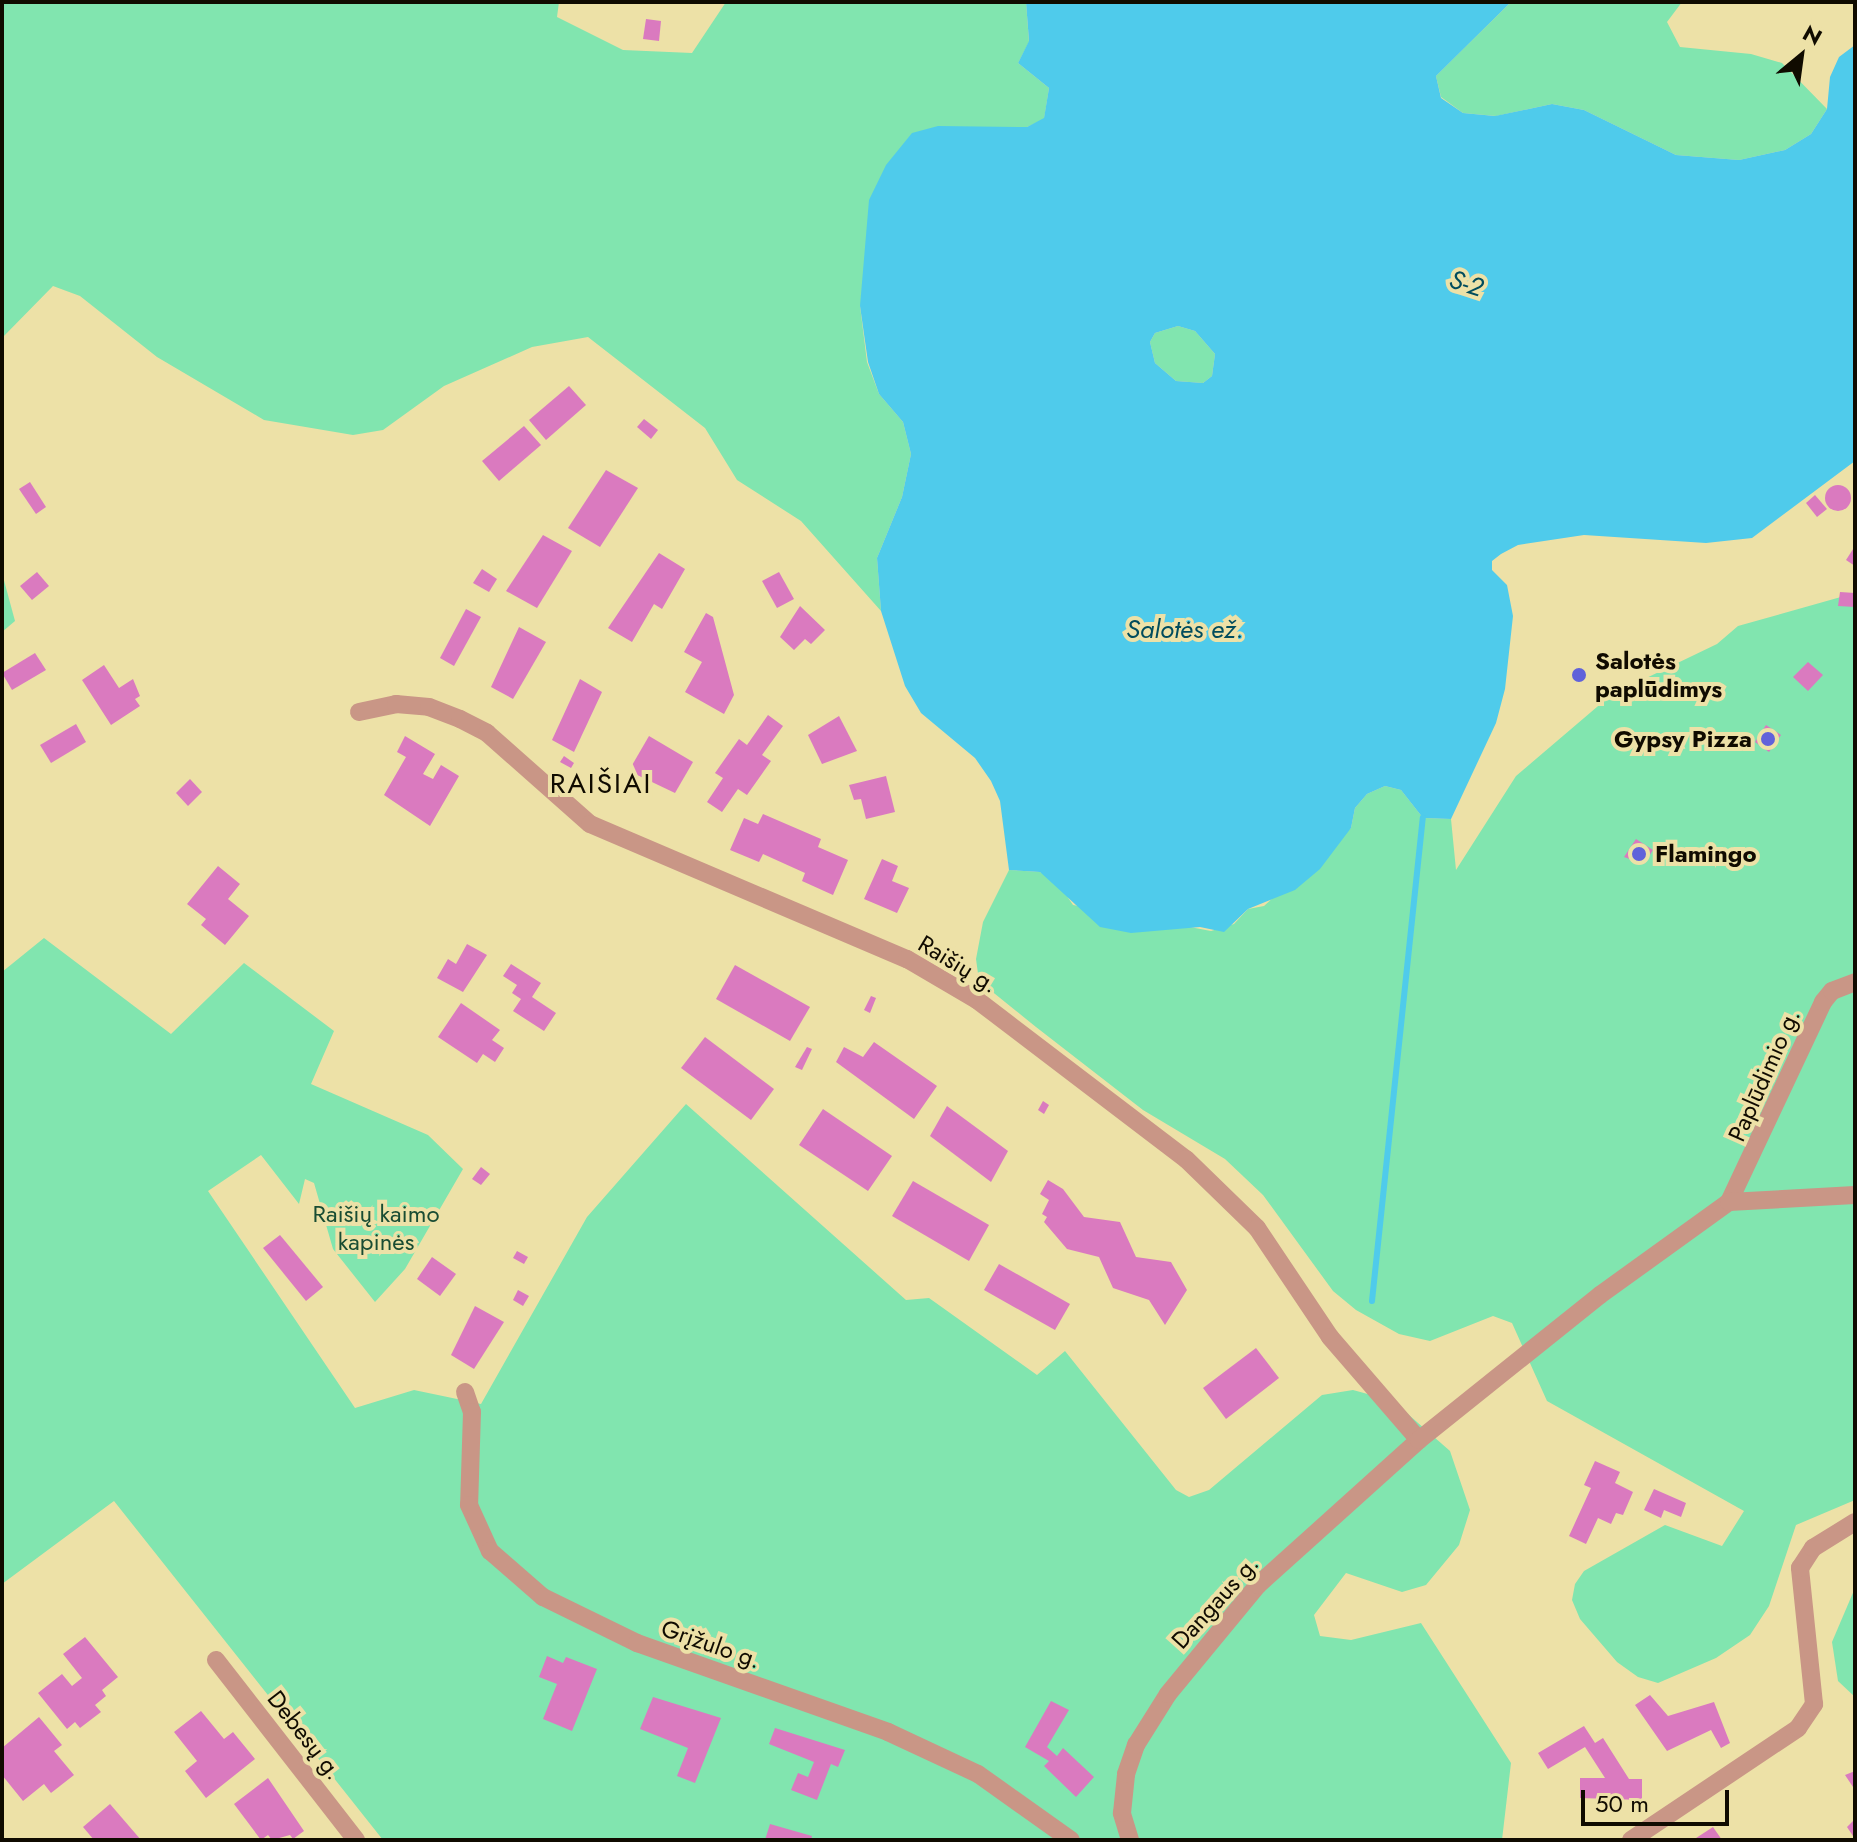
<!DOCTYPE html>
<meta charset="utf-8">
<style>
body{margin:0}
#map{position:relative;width:1857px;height:1842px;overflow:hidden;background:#ede1a7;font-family:Jost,sans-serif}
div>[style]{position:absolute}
.green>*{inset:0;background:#81e5af}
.water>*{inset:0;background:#4fcbeb}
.stream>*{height:6px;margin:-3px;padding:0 3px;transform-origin:3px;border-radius:3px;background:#4fcbeb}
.building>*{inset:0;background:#da7abf}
.round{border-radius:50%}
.street>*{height:18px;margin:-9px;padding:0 9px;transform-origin:9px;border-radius:9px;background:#c99686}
.dots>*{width:22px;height:22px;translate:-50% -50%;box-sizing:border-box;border:4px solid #ede1a7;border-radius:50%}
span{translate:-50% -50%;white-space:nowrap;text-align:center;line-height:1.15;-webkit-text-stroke:8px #ede1a7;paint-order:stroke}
.poi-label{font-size:24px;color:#100b00;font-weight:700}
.left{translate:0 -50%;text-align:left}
.right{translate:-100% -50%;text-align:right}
.street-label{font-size:24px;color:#100b00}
.park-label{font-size:24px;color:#194c33}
.water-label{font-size:26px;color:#004c5d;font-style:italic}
.quarter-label{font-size:28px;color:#100b00;letter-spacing:2px}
.frame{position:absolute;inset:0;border:4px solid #100b00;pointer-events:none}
.north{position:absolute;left:1761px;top:16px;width:80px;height:80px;-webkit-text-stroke:6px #ede1a7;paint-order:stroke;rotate:29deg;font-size:22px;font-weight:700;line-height:32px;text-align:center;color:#100b00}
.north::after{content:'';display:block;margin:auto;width:28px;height:36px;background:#100b00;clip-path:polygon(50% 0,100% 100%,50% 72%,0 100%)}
.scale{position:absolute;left:1581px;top:1790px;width:148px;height:36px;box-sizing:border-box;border:4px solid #100b00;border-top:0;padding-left:10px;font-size:24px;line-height:28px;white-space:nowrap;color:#100b00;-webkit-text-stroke:6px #ede1a7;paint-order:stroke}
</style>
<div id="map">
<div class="green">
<div style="clip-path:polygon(2px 2px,559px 2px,557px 17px,623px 50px,692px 53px,726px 2px,1026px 2px,1029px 42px,1018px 63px,1049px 88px,1044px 119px,1027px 127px,991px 129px,860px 306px,867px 362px,879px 394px,903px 422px,911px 454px,902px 497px,877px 558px,881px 611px,801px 521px,737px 480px,705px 428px,588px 337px,532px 347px,444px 386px,383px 430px,353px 435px,264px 420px,157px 357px,80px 296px,53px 286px,2px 338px)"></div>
<div style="clip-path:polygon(1511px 2px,1682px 2px,1667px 22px,1680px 47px,1751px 54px,1782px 63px,1827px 109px,1811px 134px,1785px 150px,1739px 160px,1676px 155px,1584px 110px,1552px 104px,1496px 116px,1463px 113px,1441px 97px,1436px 76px)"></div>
<div style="clip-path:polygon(1178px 326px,1195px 331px,1215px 354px,1212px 376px,1203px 383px,1176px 381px,1155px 363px,1150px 342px,1155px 333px)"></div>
<div style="clip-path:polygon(2px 573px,15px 621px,2px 632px)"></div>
<div style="clip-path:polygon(1855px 593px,1855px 1500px,1796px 1525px,1769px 1606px,1750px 1635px,1716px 1658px,1658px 1683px,1638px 1677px,1617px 1662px,1580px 1619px,1572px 1600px,1575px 1584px,1584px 1571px,1665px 1525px,1722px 1546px,1744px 1511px,1547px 1401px,1512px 1323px,1493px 1316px,1430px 1341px,1399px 1334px,1356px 1310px,1333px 1291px,1263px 1195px,1225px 1159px,1143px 1110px,1036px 1027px,979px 981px,976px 959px,983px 922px,1009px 870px,1040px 872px,1058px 883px,1073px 905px,1211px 931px,1234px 924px,1248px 909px,1264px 906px,1351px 828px,1355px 808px,1367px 794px,1385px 786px,1401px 790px,1423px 818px,1451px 819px,1456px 870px,1516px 776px,1611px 695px,1717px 644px,1738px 626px)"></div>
<div style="clip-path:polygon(44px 938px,171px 1034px,244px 963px,334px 1031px,311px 1084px,428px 1135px,463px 1169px,405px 1269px,375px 1302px,333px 1249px,314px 1183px,305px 1179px,299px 1204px,261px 1155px,208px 1191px,355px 1408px,414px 1390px,481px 1404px,587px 1217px,686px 1104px,906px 1300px,929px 1298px,1037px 1375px,1065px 1351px,1176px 1490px,1189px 1497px,1209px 1490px,1322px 1395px,1353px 1390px,1393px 1401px,1450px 1451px,1470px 1510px,1459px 1545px,1426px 1585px,1402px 1592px,1346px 1573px,1314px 1615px,1320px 1636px,1351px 1640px,1421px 1623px,1511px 1763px,1502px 1840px,383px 1840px,114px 1501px,2px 1584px,2px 972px)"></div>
<div style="clip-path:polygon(1855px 1588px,1855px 1697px,1838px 1681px,1832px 1642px)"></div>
</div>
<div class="water">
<div style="clip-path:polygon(evenodd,1026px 2px,1511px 2px,1436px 76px,1441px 98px,1463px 113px,1495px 116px,1552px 104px,1584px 110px,1676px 155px,1739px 160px,1785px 150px,1811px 134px,1827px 109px,1830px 77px,1839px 57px,1855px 45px,1855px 461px,1752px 538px,1706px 543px,1584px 535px,1518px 545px,1501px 554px,1492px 561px,1492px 570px,1507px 585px,1513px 616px,1505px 689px,1496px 723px,1451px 819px,1423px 818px,1401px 790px,1385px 786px,1367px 794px,1355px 808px,1351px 828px,1320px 869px,1295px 890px,1248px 909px,1224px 932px,1200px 927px,1131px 933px,1100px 927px,1040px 872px,1009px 870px,1000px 801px,991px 781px,975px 758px,921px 713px,905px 686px,881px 611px,877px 558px,902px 497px,911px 454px,903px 422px,879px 394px,868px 362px,860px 306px,869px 200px,886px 165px,912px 133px,938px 126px,1027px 127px,1044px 118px,1049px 88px,1018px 63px,1029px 41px,1026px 2px,1178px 326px,1195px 331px,1215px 354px,1212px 376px,1203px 383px,1176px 381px,1155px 363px,1150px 342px,1155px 333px,1178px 326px)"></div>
</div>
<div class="stream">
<div style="left:1372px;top:1301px;width:486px;rotate:-84deg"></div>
</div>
<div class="building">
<div style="clip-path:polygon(646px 19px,661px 21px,659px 41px,643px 39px)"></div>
<div style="clip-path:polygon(569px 386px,586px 405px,546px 440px,529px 420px)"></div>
<div style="clip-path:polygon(644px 419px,658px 430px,651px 439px,637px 427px)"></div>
<div style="clip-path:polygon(524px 426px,541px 445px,499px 481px,482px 461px)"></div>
<div style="clip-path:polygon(606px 470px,638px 488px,600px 547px,568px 528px)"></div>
<div style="clip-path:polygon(30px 482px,46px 507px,36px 514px,19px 489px)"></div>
<div class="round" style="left:1825px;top:485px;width:26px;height:26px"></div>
<div style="clip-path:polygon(1815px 495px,1827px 509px,1817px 517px,1806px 503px)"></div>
<div style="clip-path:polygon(543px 535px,572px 551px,537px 608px,506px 591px)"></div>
<div style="clip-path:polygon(1855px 546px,1855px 566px,1846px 560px)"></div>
<div style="clip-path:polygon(659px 553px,685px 569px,662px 609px,654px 604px,632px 642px,608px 628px)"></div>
<div style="clip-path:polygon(482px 569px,497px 579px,489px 592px,473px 583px)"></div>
<div style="clip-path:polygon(37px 572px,49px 586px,32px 600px,20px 586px)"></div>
<div style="clip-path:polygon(779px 572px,794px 599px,777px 608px,762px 581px)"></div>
<div style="clip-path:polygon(1840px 592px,1855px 593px,1855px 607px,1838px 606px)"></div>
<div style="clip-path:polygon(800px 606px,825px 630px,811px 644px,805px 639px,794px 650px,780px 637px)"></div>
<div style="clip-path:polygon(466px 609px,481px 617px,454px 666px,440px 658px)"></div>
<div style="clip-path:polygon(706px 613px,713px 617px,734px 695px,724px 714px,685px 692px,702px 662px,684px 652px)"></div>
<div style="clip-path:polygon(519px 627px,546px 642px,513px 699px,491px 687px)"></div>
<div style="clip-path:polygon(35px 653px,46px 670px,12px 690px,2px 673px)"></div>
<div style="clip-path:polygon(1808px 662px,1823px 675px,1808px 691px,1793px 677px)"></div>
<div style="clip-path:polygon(104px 665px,119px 688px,133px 679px,140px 696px,135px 699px,140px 706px,111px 725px,82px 680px)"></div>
<div style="clip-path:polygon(580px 679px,602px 692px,574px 752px,552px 740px)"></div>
<div style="clip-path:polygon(768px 715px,783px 726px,762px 755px,771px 761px,747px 795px,738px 789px,722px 812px,707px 802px,723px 778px,715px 773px,739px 739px,747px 745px)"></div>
<div style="clip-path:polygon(839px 716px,857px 751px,822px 764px,808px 735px)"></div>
<div style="clip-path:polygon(76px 724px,86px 742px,51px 763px,40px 745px)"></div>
<div style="clip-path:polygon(1766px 725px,1781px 735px,1769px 752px,1755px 742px)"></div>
<div style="clip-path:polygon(405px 736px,435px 754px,423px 774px,433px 779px,441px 765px,459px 776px,430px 826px,384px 795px,406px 757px,397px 752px)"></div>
<div style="clip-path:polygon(649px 736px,693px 762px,675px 793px,633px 773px,631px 767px)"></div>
<div style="clip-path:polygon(564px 756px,574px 763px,571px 768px,560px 762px)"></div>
<div style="clip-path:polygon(886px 776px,895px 812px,866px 819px,861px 799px,854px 800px,849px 785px)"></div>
<div style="clip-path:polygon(190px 779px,202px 792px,188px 806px,176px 793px)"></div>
<div style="clip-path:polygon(763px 814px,821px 839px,818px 847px,848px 860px,833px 895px,802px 881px,805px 873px,763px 854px,759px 862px,730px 850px,744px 818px,758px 824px)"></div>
<div style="clip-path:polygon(1636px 839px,1653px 850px,1644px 864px,1624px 857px)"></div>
<div style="clip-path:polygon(882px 859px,898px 866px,892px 881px,909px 888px,897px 913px,864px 899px)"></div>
<div style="clip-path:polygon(218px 866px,240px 884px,228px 899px,249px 916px,225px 945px,201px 925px,206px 919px,187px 904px)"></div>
<div style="clip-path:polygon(467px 944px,487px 955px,463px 992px,437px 978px,448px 959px,456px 964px)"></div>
<div style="clip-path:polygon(511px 964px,541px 983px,532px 997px,556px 1013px,544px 1031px,513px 1011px,521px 999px,512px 993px,517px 985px,503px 976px)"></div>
<div style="clip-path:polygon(735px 965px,810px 1007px,790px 1041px,716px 999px)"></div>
<div style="clip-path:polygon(871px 996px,876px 998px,870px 1013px,864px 1010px)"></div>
<div style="clip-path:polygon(461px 1003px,500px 1030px,492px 1040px,504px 1048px,495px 1062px,483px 1054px,477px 1063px,438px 1037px)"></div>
<div style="clip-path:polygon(705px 1037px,774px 1089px,751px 1120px,681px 1068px)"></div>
<div style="clip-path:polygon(874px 1042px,937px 1086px,914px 1119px,836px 1062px,844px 1047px,863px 1057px)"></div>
<div style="clip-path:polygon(807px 1047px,812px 1049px,802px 1070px,795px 1067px)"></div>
<div style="clip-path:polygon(1043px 1101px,1049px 1105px,1044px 1114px,1038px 1110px)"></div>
<div style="clip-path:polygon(947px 1106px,1008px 1151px,991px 1182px,930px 1136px)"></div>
<div style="clip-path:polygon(823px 1109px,892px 1156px,868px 1191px,799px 1145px)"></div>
<div style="clip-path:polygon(481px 1167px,490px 1174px,481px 1185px,472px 1179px)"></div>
<div style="clip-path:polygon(1048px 1180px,1063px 1189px,1084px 1217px,1120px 1222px,1136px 1257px,1171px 1262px,1187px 1290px,1165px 1325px,1149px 1300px,1113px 1288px,1099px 1257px,1067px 1249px,1044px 1222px,1047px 1217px,1042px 1214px,1049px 1200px,1040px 1194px)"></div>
<div style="clip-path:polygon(913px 1181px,989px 1225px,969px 1261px,892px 1216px)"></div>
<div style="clip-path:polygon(280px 1235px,323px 1287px,306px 1301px,263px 1248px)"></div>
<div style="clip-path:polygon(517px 1251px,528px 1257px,524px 1264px,513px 1258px)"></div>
<div style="clip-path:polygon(432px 1257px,456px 1274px,440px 1296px,417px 1279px)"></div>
<div style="clip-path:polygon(999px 1264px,1070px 1304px,1055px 1330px,984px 1290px)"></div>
<div style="clip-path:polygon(518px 1290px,529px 1296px,523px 1306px,513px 1300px)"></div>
<div style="clip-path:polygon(475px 1306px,504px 1322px,474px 1369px,451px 1355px)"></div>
<div style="clip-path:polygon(1256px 1348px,1279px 1378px,1226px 1419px,1203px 1388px)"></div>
<div style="clip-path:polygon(1595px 1461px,1620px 1472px,1615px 1483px,1633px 1492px,1623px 1515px,1616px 1513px,1611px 1524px,1598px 1518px,1586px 1544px,1569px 1536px,1591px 1488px,1584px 1485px)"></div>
<div style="clip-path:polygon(1654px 1489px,1686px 1503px,1681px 1517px,1664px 1510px,1661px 1518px,1644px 1510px)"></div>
<div style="clip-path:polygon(85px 1637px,118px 1677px,102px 1690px,106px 1696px,95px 1705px,101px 1712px,80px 1728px,75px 1722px,67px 1729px,38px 1693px,62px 1674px,72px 1686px,82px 1678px,63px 1654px)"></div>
<div style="clip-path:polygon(547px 1656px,563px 1663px,566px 1657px,597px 1669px,572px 1731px,543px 1719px,557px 1684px,539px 1677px)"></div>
<div style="clip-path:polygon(1650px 1695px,1668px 1716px,1714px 1702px,1730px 1743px,1721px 1748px,1711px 1730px,1667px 1751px,1635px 1705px)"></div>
<div style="clip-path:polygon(653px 1697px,721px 1718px,695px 1783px,677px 1776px,688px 1748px,640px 1729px)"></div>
<div style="clip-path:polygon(1051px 1701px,1069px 1710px,1047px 1747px,1057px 1756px,1063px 1748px,1094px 1777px,1076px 1797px,1044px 1766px,1049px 1761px,1025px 1747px)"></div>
<div style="clip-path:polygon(201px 1711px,224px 1739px,233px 1732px,255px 1759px,206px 1798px,185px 1771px,197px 1761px,174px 1732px)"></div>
<div style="clip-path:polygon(39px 1717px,62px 1745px,54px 1751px,74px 1775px,51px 1793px,44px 1784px,23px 1801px,2px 1775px,2px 1748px)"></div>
<div style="clip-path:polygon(1584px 1726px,1595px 1743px,1603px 1738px,1629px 1779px,1642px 1779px,1642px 1800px,1580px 1798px,1580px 1778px,1605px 1778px,1585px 1747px,1548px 1769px,1538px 1753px)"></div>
<div style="clip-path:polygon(775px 1728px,845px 1750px,838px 1767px,831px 1764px,817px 1800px,791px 1790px,798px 1773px,808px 1777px,814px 1762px,769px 1744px)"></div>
<div style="clip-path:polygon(1855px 1771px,1855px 1790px,1845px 1775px)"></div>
<div style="clip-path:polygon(268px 1778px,304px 1831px,293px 1839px,290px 1835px,272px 1840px,268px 1835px,261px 1840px,234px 1804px)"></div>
<div style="clip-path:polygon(110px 1804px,141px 1840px,94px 1840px,83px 1827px)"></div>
<div style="clip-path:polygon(1855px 1819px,1855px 1839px,1847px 1827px)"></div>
<div style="clip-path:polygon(770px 1824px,812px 1836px,811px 1840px,765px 1840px)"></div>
<div style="clip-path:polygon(1713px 1827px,1722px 1840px,1693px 1840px)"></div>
</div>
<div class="street">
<div style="left:359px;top:712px;width:38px;rotate:-12deg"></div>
<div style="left:396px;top:704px;width:33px;rotate:5deg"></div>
<div style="left:429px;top:707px;width:33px;rotate:21deg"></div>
<div style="left:460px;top:719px;width:30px;rotate:27deg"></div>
<div style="left:487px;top:733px;width:137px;rotate:41.5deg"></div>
<div style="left:590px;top:824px;width:345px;rotate:23.1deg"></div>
<div style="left:907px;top:959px;width:81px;rotate:30.4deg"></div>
<div style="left:977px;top:1000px;width:263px;rotate:37.3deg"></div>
<div style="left:1186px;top:1159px;width:99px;rotate:44.2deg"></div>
<div style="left:1257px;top:1228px;width:131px;rotate:56.2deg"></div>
<div style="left:1330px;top:1337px;width:136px;rotate:49.2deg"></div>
<div style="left:1729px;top:1202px;width:221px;rotate:-64.8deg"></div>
<div style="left:1823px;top:1002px;width:14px;rotate:-51deg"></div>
<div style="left:1832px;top:991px;width:25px;rotate:-21deg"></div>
<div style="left:465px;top:1392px;width:21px;rotate:71deg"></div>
<div style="left:472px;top:1412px;width:93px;rotate:91.8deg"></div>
<div style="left:469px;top:1505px;width:51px;rotate:65.5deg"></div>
<div style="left:490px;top:1551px;width:70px;rotate:41deg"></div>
<div style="left:543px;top:1597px;width:105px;rotate:26.1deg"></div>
<div style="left:637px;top:1643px;width:266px;rotate:19.5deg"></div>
<div style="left:888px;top:1732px;width:99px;rotate:25deg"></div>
<div style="left:978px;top:1774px;width:114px;rotate:35.4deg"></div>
<div style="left:216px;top:1660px;width:228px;rotate:52.1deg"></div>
<div style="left:1130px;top:1840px;width:28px;rotate:-107deg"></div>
<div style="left:1122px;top:1813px;width:39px;rotate:-84deg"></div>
<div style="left:1126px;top:1774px;width:31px;rotate:-71deg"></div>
<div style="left:1136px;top:1745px;width:60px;rotate:-57.9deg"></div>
<div style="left:1168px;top:1694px;width:141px;rotate:-50.5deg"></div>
<div style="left:1258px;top:1585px;width:217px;rotate:-42deg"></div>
<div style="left:1419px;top:1440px;width:232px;rotate:-38.7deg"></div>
<div style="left:1600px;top:1295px;width:159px;rotate:-35.8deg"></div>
<div style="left:1729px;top:1202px;width:126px;rotate:-3.2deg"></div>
<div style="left:1631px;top:1840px;width:201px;rotate:-33.8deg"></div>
<div style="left:1798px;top:1728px;width:29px;rotate:-56deg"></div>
<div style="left:1814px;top:1704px;width:137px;rotate:-95.9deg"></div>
<div style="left:1800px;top:1568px;width:24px;rotate:-57deg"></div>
<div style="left:1813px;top:1548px;width:49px;rotate:-31.8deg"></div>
</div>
<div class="dots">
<div style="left:1579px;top:675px;background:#6062da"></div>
<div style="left:1768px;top:739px;background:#6062da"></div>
<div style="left:1639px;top:854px;background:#6062da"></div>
</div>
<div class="poi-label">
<span class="left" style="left:1595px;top:675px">Salotės<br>paplūdimys</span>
<span class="right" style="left:1752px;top:739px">Gypsy Pizza</span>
<span class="left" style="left:1655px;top:854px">Flamingo</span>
</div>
<div class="street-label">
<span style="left:958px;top:964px;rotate:31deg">Raišių g.</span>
<span style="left:1764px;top:1075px;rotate:-66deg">Paplūdimio g.</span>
<span style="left:1215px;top:1602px;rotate:-48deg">Dangaus g.</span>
<span style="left:711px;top:1644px;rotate:19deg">Grįžulo g.</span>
<span style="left:305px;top:1735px;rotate:52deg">Debesų g.</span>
</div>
<div class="park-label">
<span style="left:376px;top:1228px">Raišių kaimo<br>kapinės</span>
</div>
<div class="water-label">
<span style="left:1466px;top:284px;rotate:18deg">S-2</span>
<span style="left:1185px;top:630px">Salotės ež.</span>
</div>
<div class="quarter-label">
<span style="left:601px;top:784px">RAIŠIAI</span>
</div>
<div class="frame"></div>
<div class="north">N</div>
<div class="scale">50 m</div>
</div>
